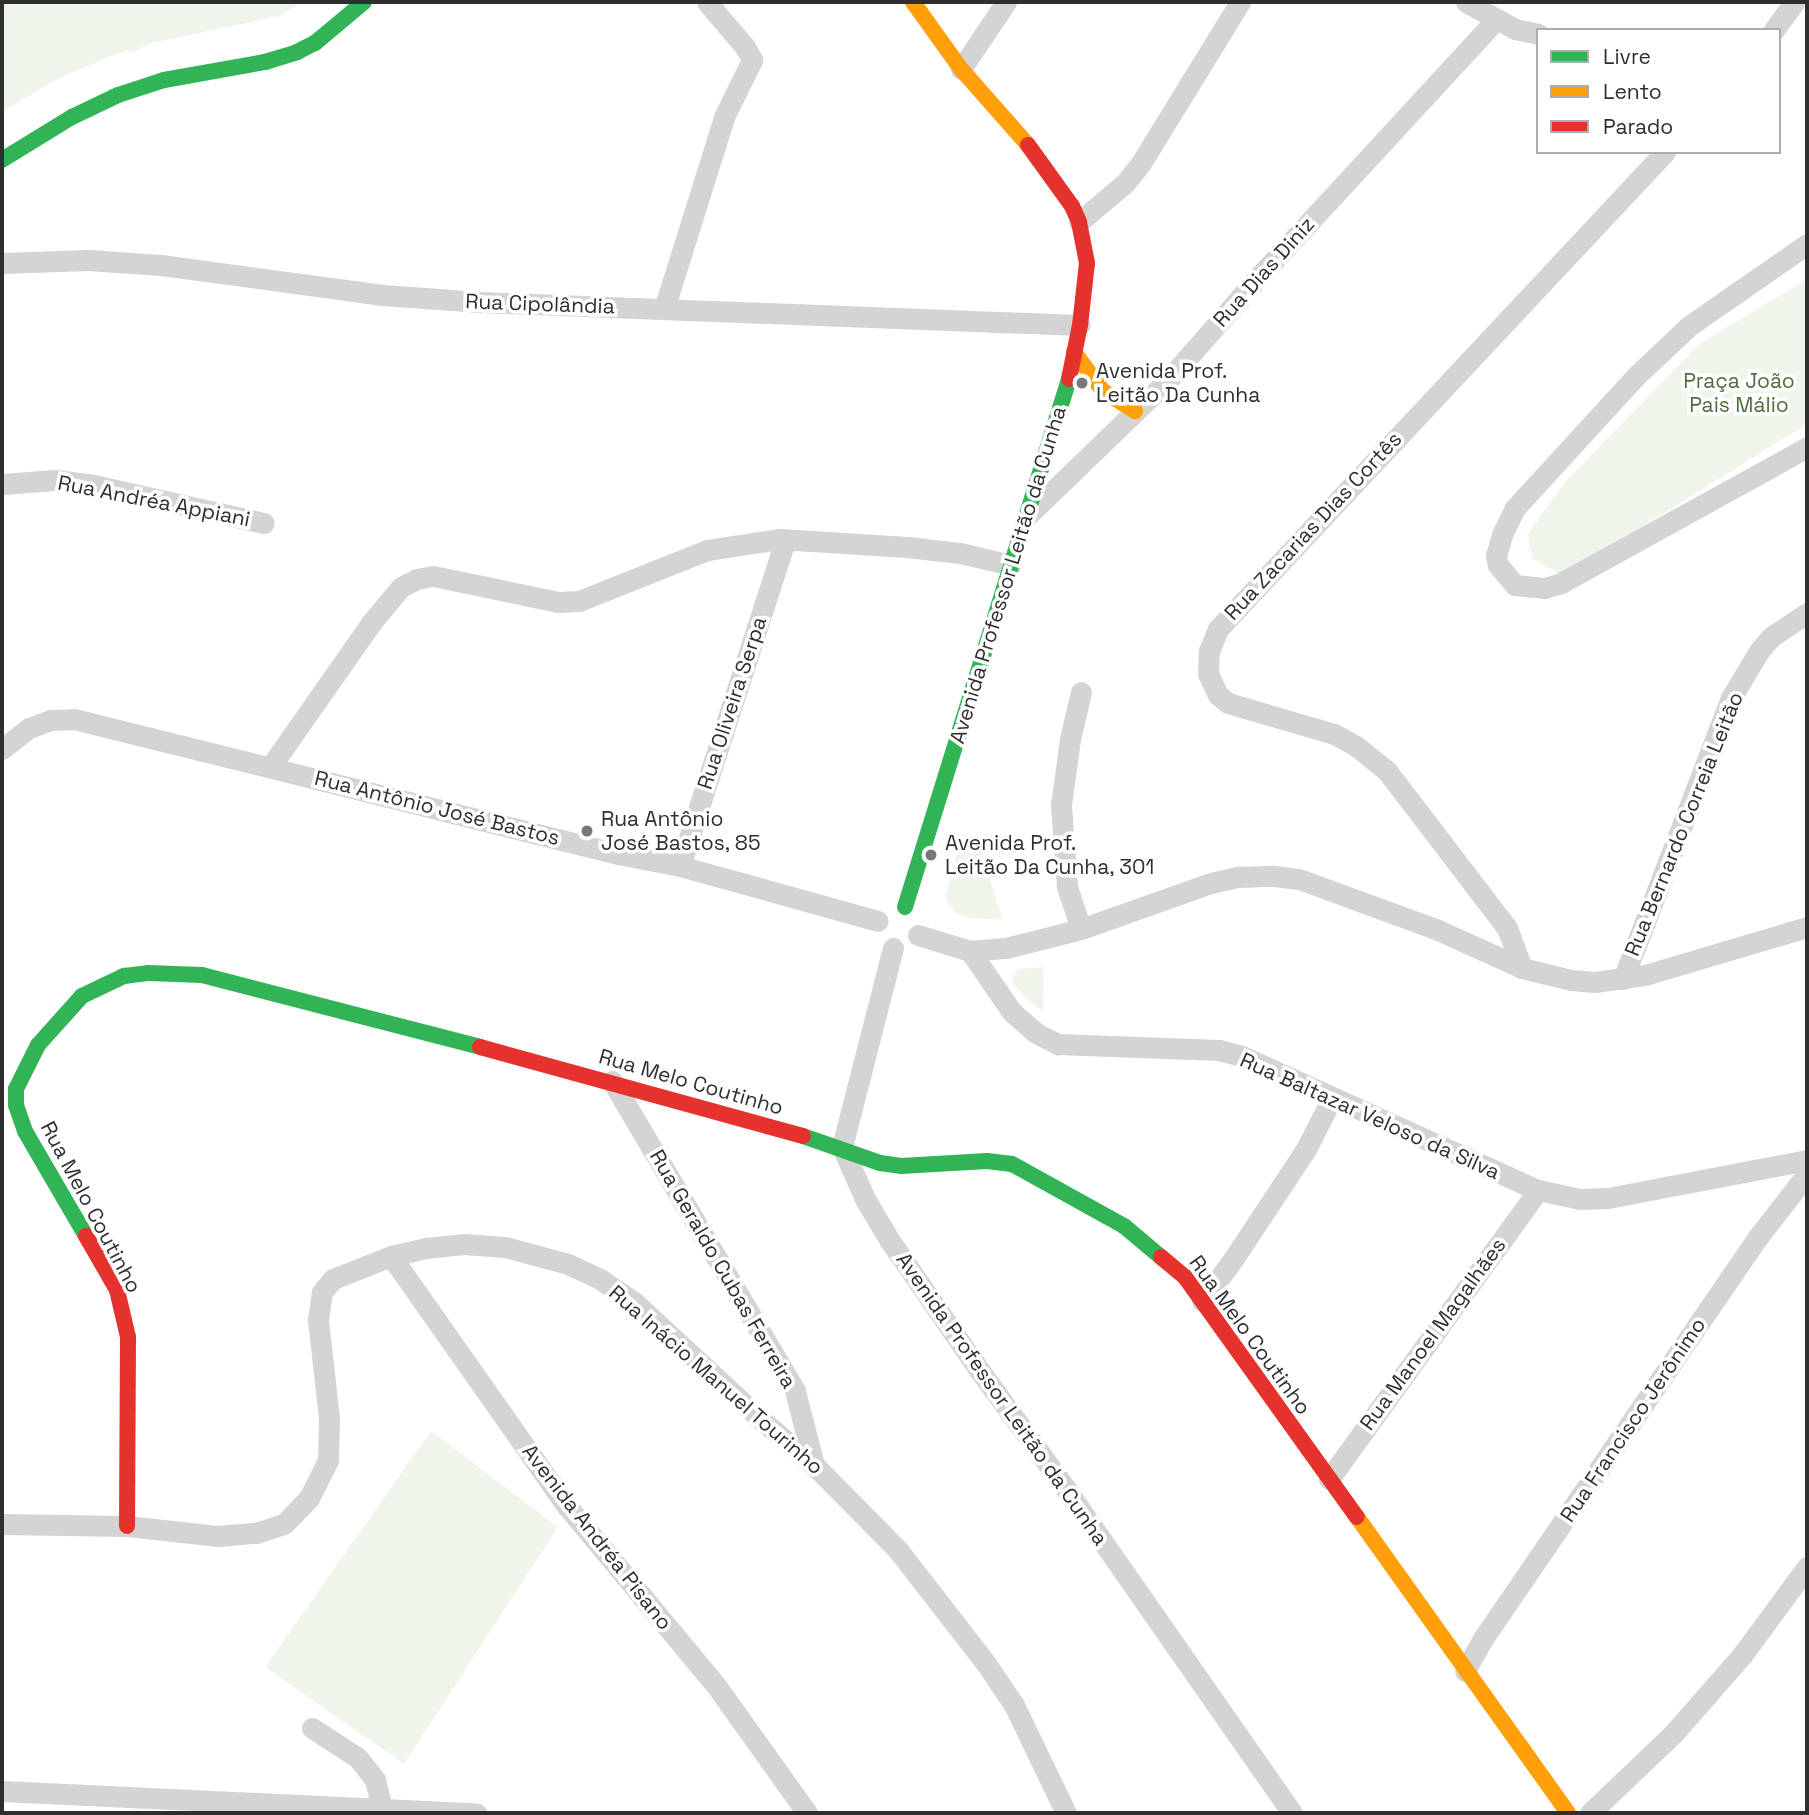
<!DOCTYPE html>
<meta charset="utf-8">
<style>
body{margin:0}
#map{position:relative;width:1809px;height:1815px;overflow:hidden;background:#fff;font-family:"Space Grotesk",sans-serif}
div>[style]{position:absolute}
.green>*{inset:0;background:#f0f5ec}
.street>*{height:21px;margin:-10.5px;padding:0 10.5px;transform-origin:10.5px;border-radius:10.5px;background:#d4d4d4}
.fast>*{height:16px;margin:-8px;padding:0 8px;transform-origin:8px;border-radius:8px;background:#30b455}
.slow>*{height:16px;margin:-8px;padding:0 8px;transform-origin:8px;border-radius:8px;background:#ff9f0a}
.jam>*{height:16px;margin:-8px;padding:0 8px;transform-origin:8px;border-radius:8px;background:#e5322d}
.dots>*{width:19px;height:19px;translate:-50% -50%;box-sizing:border-box;border:4px solid #fff;border-radius:50%}
span{translate:-50% -50%;white-space:nowrap;text-align:center;line-height:1.15;-webkit-text-stroke:7px #fff;paint-order:stroke}
.street-label{font-size:21px;color:#2f2f2f}
.poi-label{font-size:21px;color:#2f2f2f}
.left{translate:0 -50%;text-align:left}
.park-label{font-size:21px;color:#4f6d3a}
.frame{position:absolute;inset:0;border:4px solid #2f2f2f;pointer-events:none}
.legend{position:absolute;left:1536px;top:28px;width:245px;height:126px;box-sizing:border-box;background:#fff;border:2px solid #acacac;margin:0;padding:9px 12px;list-style:none;font-size:21px;color:#2f2f2f}
.legend li{display:flex;align-items:center;gap:14px;height:35px}
.legend b{width:35px;border:2px solid #acacac}
</style>
<div id="map">
<div class="green">
<div style="clip-path:polygon(2px 2px,301px 2px,280px 16px,152px 43px,130px 53px,128px 50px,106px 58px,55px 80px,2px 112px)"></div>
<div style="clip-path:polygon(1807px 279px,1807px 424px,1563px 576px,1533px 559px,1527px 535px,1565px 482px,1699px 344px)"></div>
<div style="clip-path:polygon(963px 833px,977px 840px,1003px 920px,968px 918px,956px 914px,945px 898px)"></div>
<div style="clip-path:polygon(1043px 967px,1044px 1012px,1029px 1001px,1012px 982px,1017px 969px)"></div>
<div style="clip-path:polygon(431px 1431px,558px 1527px,404px 1764px,265px 1667px)"></div>
</div>
<div class="street">
<div style="left:1466px;top:2px;width:56px;rotate:28.9deg"></div>
<div style="left:1515px;top:29px;width:24px;rotate:12deg"></div>
<div style="left:1774px;top:30px;width:34px;rotate:-54deg"></div>
<div style="left:961px;top:69px;width:81px;rotate:-56.1deg"></div>
<div style="left:1079px;top:222px;width:60px;rotate:-40.3deg"></div>
<div style="left:1125px;top:183px;width:26px;rotate:-51deg"></div>
<div style="left:1141px;top:163px;width:189px;rotate:-58.4deg"></div>
<div style="left:1807px;top:244px;width:144px;rotate:145.2deg"></div>
<div style="left:1689px;top:326px;width:73px;rotate:136.7deg"></div>
<div style="left:1636px;top:376px;width:179px;rotate:132.5deg"></div>
<div style="left:1515px;top:508px;width:30px;rotate:116deg"></div>
<div style="left:1502px;top:535px;width:22px;rotate:106deg"></div>
<div style="left:1496px;top:556px;width:9px;rotate:77deg"></div>
<div style="left:1498px;top:565px;width:26px;rotate:50deg"></div>
<div style="left:1515px;top:585px;width:30px;rotate:6deg"></div>
<div style="left:1545px;top:588px;width:17px;rotate:-17deg"></div>
<div style="left:1561px;top:583px;width:281px;rotate:-28.9deg"></div>
<div style="left:2px;top:263px;width:86px;rotate:-2deg"></div>
<div style="left:88px;top:260px;width:73px;rotate:3.9deg"></div>
<div style="left:161px;top:265px;width:224px;rotate:7.7deg"></div>
<div style="left:383px;top:295px;width:97px;rotate:4.1deg"></div>
<div style="left:480px;top:302px;width:600px;rotate:2.2deg"></div>
<div style="left:664px;top:309px;width:201px;rotate:-72.6deg"></div>
<div style="left:724px;top:117px;width:64px;rotate:-63.8deg"></div>
<div style="left:752px;top:60px;width:15px;rotate:-118deg"></div>
<div style="left:745px;top:47px;width:59px;rotate:-130.2deg"></div>
<div style="left:2px;top:484px;width:53px;rotate:-4.3deg"></div>
<div style="left:55px;top:480px;width:34px;rotate:7deg"></div>
<div style="left:89px;top:484px;width:179px;rotate:12.6deg"></div>
<div style="left:1027px;top:516px;width:197px;rotate:-44deg"></div>
<div style="left:1169px;top:379px;width:128px;rotate:-48.8deg"></div>
<div style="left:1253px;top:283px;width:358px;rotate:-47.3deg"></div>
<div style="left:2px;top:749px;width:34px;rotate:-38deg"></div>
<div style="left:29px;top:728px;width:23px;rotate:-20deg"></div>
<div style="left:51px;top:720px;width:23px;rotate:-2deg"></div>
<div style="left:74px;top:719px;width:561px;rotate:13.94deg"></div>
<div style="left:618px;top:854px;width:63px;rotate:11deg"></div>
<div style="left:680px;top:866px;width:205px;rotate:15.5deg"></div>
<div style="left:271px;top:766px;width:174px;rotate:-55deg"></div>
<div style="left:371px;top:623px;width:47px;rotate:-50.2deg"></div>
<div style="left:401px;top:587px;width:18px;rotate:-27deg"></div>
<div style="left:417px;top:579px;width:16px;rotate:-11deg"></div>
<div style="left:433px;top:576px;width:128px;rotate:11.7deg"></div>
<div style="left:558px;top:602px;width:21px;rotate:-3deg"></div>
<div style="left:579px;top:601px;width:138px;rotate:-21.7deg"></div>
<div style="left:707px;top:550px;width:74px;rotate:-8.6deg"></div>
<div style="left:780px;top:539px;width:127px;rotate:3.6deg"></div>
<div style="left:907px;top:547px;width:53px;rotate:6.5deg"></div>
<div style="left:960px;top:553px;width:52px;rotate:13.2deg"></div>
<div style="left:680px;top:866px;width:342px;rotate:-72.1deg"></div>
<div style="left:1081px;top:929px;width:44px;rotate:-108.4deg"></div>
<div style="left:1067px;top:887px;width:82px;rotate:-94.2deg"></div>
<div style="left:1061px;top:805px;width:67px;rotate:-82.2deg"></div>
<div style="left:1070px;top:739px;width:48px;rotate:-76.8deg"></div>
<div style="left:918px;top:935px;width:54px;rotate:17.1deg"></div>
<div style="left:970px;top:951px;width:36px;rotate:-5deg"></div>
<div style="left:1006px;top:948px;width:77px;rotate:-14.2deg"></div>
<div style="left:1081px;top:929px;width:138px;rotate:-19.5deg"></div>
<div style="left:1211px;top:883px;width:28px;rotate:-13deg"></div>
<div style="left:1238px;top:877px;width:36px;rotate:-2deg"></div>
<div style="left:1274px;top:876px;width:25px;rotate:7deg"></div>
<div style="left:1299px;top:879px;width:148px;rotate:20.1deg"></div>
<div style="left:1438px;top:930px;width:92px;rotate:24.3deg"></div>
<div style="left:1522px;top:968px;width:50px;rotate:13.8deg"></div>
<div style="left:1571px;top:980px;width:23px;rotate:5deg"></div>
<div style="left:1594px;top:982px;width:51px;rotate:-7.8deg"></div>
<div style="left:1645px;top:975px;width:169px;rotate:-16.5deg"></div>
<div style="left:893px;top:948px;width:205px;rotate:104.4deg"></div>
<div style="left:842px;top:1147px;width:57px;rotate:66.1deg"></div>
<div style="left:865px;top:1199px;width:49px;rotate:59.2deg"></div>
<div style="left:890px;top:1241px;width:158px;rotate:55.3deg"></div>
<div style="left:980px;top:1371px;width:146px;rotate:53.9deg"></div>
<div style="left:1066px;top:1489px;width:395px;rotate:55.1deg"></div>
<div style="left:970px;top:951px;width:74px;rotate:55.5deg"></div>
<div style="left:1012px;top:1012px;width:32px;rotate:41deg"></div>
<div style="left:1036px;top:1033px;width:25px;rotate:27deg"></div>
<div style="left:1058px;top:1044px;width:161px;rotate:2.1deg"></div>
<div style="left:1219px;top:1050px;width:24px;rotate:15deg"></div>
<div style="left:1242px;top:1056px;width:325px;rotate:24.4deg"></div>
<div style="left:1538px;top:1190px;width:43px;rotate:12.1deg"></div>
<div style="left:1580px;top:1199px;width:28px;rotate:-2deg"></div>
<div style="left:1608px;top:1198px;width:203px;rotate:-10.8deg"></div>
<div style="left:1522px;top:968px;width:43px;rotate:-110.6deg"></div>
<div style="left:1507px;top:928px;width:198px;rotate:-127.4deg"></div>
<div style="left:1387px;top:771px;width:40px;rotate:-141deg"></div>
<div style="left:1356px;top:746px;width:25px;rotate:-151deg"></div>
<div style="left:1334px;top:734px;width:110px;rotate:-163.7deg"></div>
<div style="left:1228px;top:703px;width:13px;rotate:-141deg"></div>
<div style="left:1218px;top:695px;width:23px;rotate:-115deg"></div>
<div style="left:1208px;top:674px;width:23px;rotate:-88deg"></div>
<div style="left:1209px;top:651px;width:24px;rotate:-68deg"></div>
<div style="left:1218px;top:629px;width:654px;rotate:-46.86deg"></div>
<div style="left:1623px;top:979px;width:301px;rotate:-69deg"></div>
<div style="left:1731px;top:698px;width:55px;rotate:-59.2deg"></div>
<div style="left:1759px;top:651px;width:18px;rotate:-49deg"></div>
<div style="left:1771px;top:637px;width:43px;rotate:-33.7deg"></div>
<div style="left:612px;top:1081px;width:360px;rotate:59.4deg"></div>
<div style="left:795px;top:1391px;width:76px;rotate:75.6deg"></div>
<div style="left:391px;top:1256px;width:306px;rotate:54.9deg"></div>
<div style="left:567px;top:1506px;width:231px;rotate:50.3deg"></div>
<div style="left:715px;top:1684px;width:158px;rotate:54.5deg"></div>
<div style="left:1202px;top:1301px;width:50px;rotate:-53.1deg"></div>
<div style="left:1232px;top:1261px;width:134px;rotate:-56.5deg"></div>
<div style="left:1306px;top:1149px;width:57px;rotate:-63deg"></div>
<div style="left:1329px;top:1479px;width:357px;rotate:-54.1deg"></div>
<div style="left:2px;top:1524px;width:125px;rotate:0.9deg"></div>
<div style="left:127px;top:1526px;width:92px;rotate:6.3deg"></div>
<div style="left:218px;top:1536px;width:38px;rotate:-5deg"></div>
<div style="left:256px;top:1533px;width:29px;rotate:-18deg"></div>
<div style="left:284px;top:1524px;width:36px;rotate:-46deg"></div>
<div style="left:309px;top:1498px;width:42px;rotate:-63.4deg"></div>
<div style="left:328px;top:1460px;width:42px;rotate:-88.6deg"></div>
<div style="left:329px;top:1418px;width:99px;rotate:-96.4deg"></div>
<div style="left:318px;top:1320px;width:28px;rotate:-82deg"></div>
<div style="left:322px;top:1292px;width:17px;rotate:-50deg"></div>
<div style="left:333px;top:1279px;width:62px;rotate:-21.6deg"></div>
<div style="left:391px;top:1256px;width:36px;rotate:-13deg"></div>
<div style="left:426px;top:1248px;width:37px;rotate:-6deg"></div>
<div style="left:463px;top:1244px;width:42px;rotate:4.1deg"></div>
<div style="left:505px;top:1247px;width:65px;rotate:15.1deg"></div>
<div style="left:568px;top:1264px;width:35px;rotate:25deg"></div>
<div style="left:600px;top:1279px;width:41px;rotate:34.1deg"></div>
<div style="left:634px;top:1302px;width:169px;rotate:42.8deg"></div>
<div style="left:758px;top:1417px;width:74px;rotate:40.6deg"></div>
<div style="left:814px;top:1465px;width:120px;rotate:45.3deg"></div>
<div style="left:898px;top:1550px;width:142px;rotate:52.2deg"></div>
<div style="left:985px;top:1662px;width:52px;rotate:56deg"></div>
<div style="left:1014px;top:1705px;width:120px;rotate:64.3deg"></div>
<div style="left:1465px;top:1671px;width:35px;rotate:-61deg"></div>
<div style="left:1482px;top:1640px;width:488px;rotate:-55.6deg"></div>
<div style="left:1758px;top:1237px;width:80px;rotate:-52.1deg"></div>
<div style="left:312px;top:1728px;width:55px;rotate:33.1deg"></div>
<div style="left:358px;top:1758px;width:28px;rotate:52deg"></div>
<div style="left:375px;top:1780px;width:29px;rotate:76deg"></div>
<div style="left:2px;top:1791px;width:475px;rotate:2.7deg"></div>
<div style="left:1590px;top:1813px;width:115px;rotate:-43.6deg"></div>
<div style="left:1673px;top:1734px;width:106px;rotate:-48.8deg"></div>
<div style="left:1743px;top:1654px;width:108px;rotate:-53.7deg"></div>
</div>
<div class="fast">
<div style="left:2px;top:160px;width:82px;rotate:-31.6deg"></div>
<div style="left:72px;top:117px;width:51px;rotate:-25.6deg"></div>
<div style="left:118px;top:95px;width:48px;rotate:-18.1deg"></div>
<div style="left:164px;top:80px;width:103px;rotate:-10.1deg"></div>
<div style="left:265px;top:62px;width:34px;rotate:-17deg"></div>
<div style="left:297px;top:52px;width:20px;rotate:-27deg"></div>
<div style="left:315px;top:43px;width:64px;rotate:-39.9deg"></div>
<div style="left:905px;top:907px;width:553px;rotate:-72.74deg"></div>
<div style="left:803px;top:1136px;width:82px;rotate:19.3deg"></div>
<div style="left:880px;top:1163px;width:21px;rotate:8deg"></div>
<div style="left:901px;top:1166px;width:86px;rotate:-3.3deg"></div>
<div style="left:987px;top:1161px;width:25px;rotate:7deg"></div>
<div style="left:1012px;top:1164px;width:128px;rotate:29deg"></div>
<div style="left:1124px;top:1226px;width:48px;rotate:40deg"></div>
<div style="left:86px;top:1236px;width:121px;rotate:-120.2deg"></div>
<div style="left:25px;top:1131px;width:28px;rotate:-109deg"></div>
<div style="left:16px;top:1105px;width:16px;rotate:-90deg"></div>
<div style="left:16px;top:1089px;width:49px;rotate:-63.4deg"></div>
<div style="left:38px;top:1045px;width:66px;rotate:-48.1deg"></div>
<div style="left:82px;top:996px;width:47px;rotate:-25.5deg"></div>
<div style="left:124px;top:976px;width:24px;rotate:-7deg"></div>
<div style="left:148px;top:973px;width:54px;rotate:2.1deg"></div>
<div style="left:202px;top:975px;width:287px;rotate:14.5deg"></div>
</div>
<div class="slow">
<div style="left:913px;top:2px;width:82px;rotate:54.4deg"></div>
<div style="left:961px;top:69px;width:101px;rotate:48.6deg"></div>
<div style="left:1074px;top:352px;width:49px;rotate:53.4deg"></div>
<div style="left:1103px;top:391px;width:38px;rotate:32deg"></div>
<div style="left:1357px;top:1517px;width:364px;rotate:54.5deg"></div>
</div>
<div class="jam">
<div style="left:1028px;top:145px;width:75px;rotate:54.2deg"></div>
<div style="left:1072px;top:206px;width:17px;rotate:66deg"></div>
<div style="left:1079px;top:222px;width:42px;rotate:79deg"></div>
<div style="left:1087px;top:263px;width:62px;rotate:96.4deg"></div>
<div style="left:1080px;top:325px;width:55px;rotate:101.5deg"></div>
<div style="left:480px;top:1047px;width:335px;rotate:15.4deg"></div>
<div style="left:86px;top:1236px;width:62px;rotate:60.1deg"></div>
<div style="left:117px;top:1290px;width:48px;rotate:76.8deg"></div>
<div style="left:128px;top:1337px;width:189px;rotate:90.3deg"></div>
<div style="left:1161px;top:1257px;width:31px;rotate:40deg"></div>
<div style="left:1185px;top:1277px;width:295px;rotate:54.4deg"></div>
</div>
<div class="dots">
<div style="left:1082px;top:383px;background:#787878"></div>
<div style="left:587px;top:831px;background:#787878"></div>
<div style="left:931px;top:855px;background:#787878"></div>
</div>
<div class="street-label">
<span style="left:1264px;top:272px;rotate:-48deg">Rua Dias Diniz</span>
<span style="left:540px;top:304px;rotate:2deg">Rua Cipolândia</span>
<span style="left:154px;top:501px;rotate:11deg">Rua Andréa Appiani</span>
<span style="left:1313px;top:526px;rotate:-47deg">Rua Zacarias Dias Cortês</span>
<span style="left:1008px;top:575px;rotate:-73deg">Avenida Professor Leitão da Cunha</span>
<span style="left:732px;top:703px;rotate:-72deg">Rua Oliveira Serpa</span>
<span style="left:437px;top:808px;rotate:14deg">Rua Antônio José Bastos</span>
<span style="left:1684px;top:824px;rotate:-68deg">Rua Bernardo Correia Leitão</span>
<span style="left:691px;top:1082px;rotate:16deg">Rua Melo Coutinho</span>
<span style="left:1370px;top:1116px;rotate:24deg">Rua Baltazar Veloso da Silva</span>
<span style="left:91px;top:1207px;rotate:62deg">Rua Melo Coutinho</span>
<span style="left:723px;top:1269px;rotate:60deg">Rua Geraldo Cubas Ferreira</span>
<span style="left:1433px;top:1334px;rotate:-54deg">Rua Manoel Magalhães</span>
<span style="left:1250px;top:1335px;rotate:54deg">Rua Melo Coutinho</span>
<span style="left:716px;top:1380px;rotate:41deg">Rua Inácio Manuel Tourinho</span>
<span style="left:1002px;top:1399px;rotate:55deg">Avenida Professor Leitão da Cunha</span>
<span style="left:1633px;top:1420px;rotate:-56deg">Rua Francisco Jerônimo</span>
<span style="left:597px;top:1537px;rotate:52deg">Avenida Andréa Pisano</span>
</div>
<div class="poi-label">
<span class="left" style="left:1096px;top:383px">Avenida Prof.<br>Leitão Da Cunha</span>
<span class="left" style="left:601px;top:831px">Rua Antônio<br>José Bastos, 85</span>
<span class="left" style="left:945px;top:855px">Avenida Prof.<br>Leitão Da Cunha, 301</span>
</div>
<div class="park-label">
<span style="left:1739px;top:393px">Praça João<br>Pais Málio</span>
</div>
<div class="frame"></div>
<ul class="legend">
<li><b style="height:9px;background:#30b455"></b>Livre</li>
<li><b style="height:9px;background:#ff9f0a"></b>Lento</li>
<li><b style="height:9px;background:#e5322d"></b>Parado</li>
</ul>
</div>
